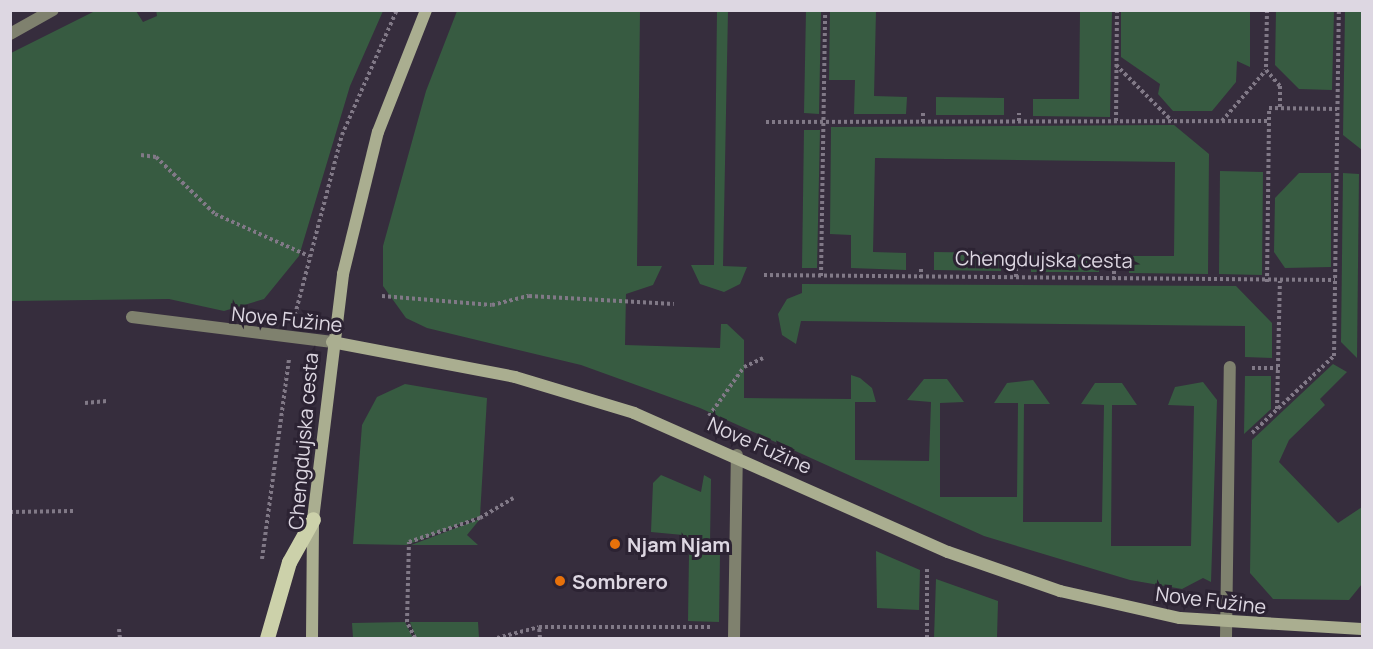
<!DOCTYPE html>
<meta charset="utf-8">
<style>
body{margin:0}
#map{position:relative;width:1373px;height:649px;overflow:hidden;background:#362d3d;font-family:Manrope,sans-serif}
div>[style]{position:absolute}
.green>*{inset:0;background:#375b41}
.path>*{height:4px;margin-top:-2px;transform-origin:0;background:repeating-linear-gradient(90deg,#817987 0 3px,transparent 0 6px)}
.lane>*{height:12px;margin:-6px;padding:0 6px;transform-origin:6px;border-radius:6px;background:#7f816e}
.street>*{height:12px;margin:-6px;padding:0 6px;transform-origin:6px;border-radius:6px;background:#7f816e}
.secondary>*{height:12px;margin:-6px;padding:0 6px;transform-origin:6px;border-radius:6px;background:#aaae90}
.primary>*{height:15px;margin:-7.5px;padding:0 7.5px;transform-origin:7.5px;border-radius:7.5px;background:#ccd1aa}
.dots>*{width:16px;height:16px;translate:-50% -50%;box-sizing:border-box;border:3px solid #2c2333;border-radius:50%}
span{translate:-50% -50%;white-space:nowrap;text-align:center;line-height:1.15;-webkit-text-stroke:6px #2c2333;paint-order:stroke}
.street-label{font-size:20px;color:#ddd7e2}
.poi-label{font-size:20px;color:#ddd7e2;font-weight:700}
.left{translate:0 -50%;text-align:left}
.frame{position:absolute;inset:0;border:12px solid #ddd7e2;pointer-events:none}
</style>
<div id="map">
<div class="green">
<div style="clip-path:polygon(156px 10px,383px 11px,350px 86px,299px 256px,264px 299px,224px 311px,169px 299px,11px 301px,11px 53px,95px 11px,136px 11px,143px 22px,157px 16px)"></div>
<div style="clip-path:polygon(457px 11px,640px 11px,637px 266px,662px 266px,653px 285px,626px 294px,625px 345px,720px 348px,721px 324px,727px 324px,744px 340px,744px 398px,851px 399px,851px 375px,860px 378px,872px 388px,876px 402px,855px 402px,855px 460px,929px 461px,931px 402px,907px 400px,924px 379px,947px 379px,964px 402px,940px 403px,940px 497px,1017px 497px,1018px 403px,994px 403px,1007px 383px,1033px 380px,1050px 404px,1024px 404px,1023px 522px,1102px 522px,1104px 405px,1081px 404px,1095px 383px,1122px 383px,1137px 405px,1112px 405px,1111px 546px,1191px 546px,1194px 406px,1168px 405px,1175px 387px,1203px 382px,1217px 400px,1211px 582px,1203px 578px,1182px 589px,1130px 580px,984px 536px,700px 408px,581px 365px,427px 328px,406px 318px,383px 286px,383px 246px,426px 91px)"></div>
<div style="clip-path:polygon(717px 11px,728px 11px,723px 266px,747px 267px,740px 284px,724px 292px,700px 284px,691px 265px,714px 265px)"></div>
<div style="clip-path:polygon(806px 11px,821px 11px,819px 114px,804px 113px)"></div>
<div style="clip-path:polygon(830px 11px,876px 11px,874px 96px,907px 97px,906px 114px,854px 114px,855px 80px,829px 80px)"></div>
<div style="clip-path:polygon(1080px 11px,1112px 11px,1110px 117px,1033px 116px,1033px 99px,1079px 99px)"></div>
<div style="clip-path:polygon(1121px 11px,1250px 11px,1250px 67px,1237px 61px,1236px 82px,1212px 111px,1173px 111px,1158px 94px,1160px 84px,1121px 57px)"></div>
<div style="clip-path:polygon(1276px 11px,1334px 11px,1332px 90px,1299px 89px,1275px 65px)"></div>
<div style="clip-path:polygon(1345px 11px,1362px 11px,1362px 150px,1343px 135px)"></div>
<div style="clip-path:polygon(936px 97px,1004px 98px,1004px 115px,936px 115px)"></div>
<div style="clip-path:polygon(1174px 125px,1209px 154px,1208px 274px,1129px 273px,1129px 256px,1174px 256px,1175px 162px,875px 158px,873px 252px,906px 253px,906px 270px,851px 268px,851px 235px,830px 234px,831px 127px)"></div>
<div style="clip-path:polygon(804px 130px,820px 130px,817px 268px,802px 268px)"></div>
<div style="clip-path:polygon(1220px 171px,1263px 172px,1262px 275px,1219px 274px)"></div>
<div style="clip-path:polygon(1299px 173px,1331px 173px,1331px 267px,1285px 268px,1274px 252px,1275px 198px)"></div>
<div style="clip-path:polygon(1343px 173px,1359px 174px,1357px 358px,1341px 342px)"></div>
<div style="clip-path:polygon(934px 252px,1001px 253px,1001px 271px,934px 270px)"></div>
<div style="clip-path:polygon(1031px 254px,1099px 255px,1099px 272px,1031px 272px)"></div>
<div style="clip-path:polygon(802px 284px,1236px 286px,1272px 323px,1272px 358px,1245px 357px,1245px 326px,801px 321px,796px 344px,782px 335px,778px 314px,787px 299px,802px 293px)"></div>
<div style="clip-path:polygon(1333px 364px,1347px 372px,1320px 399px,1325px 405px,1289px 440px,1279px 462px,1338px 523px,1362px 507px,1362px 584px,1349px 600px,1273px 599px,1250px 573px,1252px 440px)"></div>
<div style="clip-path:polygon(1245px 376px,1271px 376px,1271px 409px,1244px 434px)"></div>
<div style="clip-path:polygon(405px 384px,487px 398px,480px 516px,407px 545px,353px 544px,362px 425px,377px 397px)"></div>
<div style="clip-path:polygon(661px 475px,701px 492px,704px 475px,711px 479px,710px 544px,683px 544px,683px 535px,651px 532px,653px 483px)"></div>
<div style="clip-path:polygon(480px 519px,467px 535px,478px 545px,411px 545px)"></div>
<div style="clip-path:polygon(876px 551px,920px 570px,919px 610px,877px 608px)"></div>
<div style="clip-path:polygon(689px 554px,720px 554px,719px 622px,688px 621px)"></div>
<div style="clip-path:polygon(936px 579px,998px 601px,997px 638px,934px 638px)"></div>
<div style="clip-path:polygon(405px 622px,413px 638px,353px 638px,352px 623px)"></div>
<div style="clip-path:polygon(410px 622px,478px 622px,479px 638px,416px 638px)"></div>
</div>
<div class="path">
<div style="left:1267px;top:10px;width:60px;rotate:91deg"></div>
<div style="left:1266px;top:70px;width:21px;rotate:49deg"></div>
<div style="left:1280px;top:86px;width:22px;rotate:90deg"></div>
<div style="left:1116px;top:65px;width:79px;rotate:45deg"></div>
<div style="left:1019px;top:121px;width:8px;rotate:-90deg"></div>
<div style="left:1116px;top:121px;width:111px;rotate:-89.5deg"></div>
<div style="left:1222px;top:121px;width:67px;rotate:-49.2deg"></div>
<div style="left:766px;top:122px;width:502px;rotate:-0.11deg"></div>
<div style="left:923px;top:122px;width:10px;rotate:-90deg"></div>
<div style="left:141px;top:155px;width:15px;rotate:8deg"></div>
<div style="left:156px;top:157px;width:82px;rotate:44deg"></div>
<div style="left:215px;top:214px;width:103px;rotate:24.1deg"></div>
<div style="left:1016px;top:268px;width:11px;rotate:90deg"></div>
<div style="left:764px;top:275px;width:571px;rotate:0.5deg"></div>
<div style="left:821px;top:276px;width:266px;rotate:-89.1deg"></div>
<div style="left:921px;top:278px;width:11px;rotate:-90deg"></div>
<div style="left:1114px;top:280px;width:10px;rotate:-90deg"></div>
<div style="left:1267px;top:282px;width:174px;rotate:-89.3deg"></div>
<div style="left:1269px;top:108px;width:68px;rotate:0.8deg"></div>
<div style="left:382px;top:296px;width:110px;rotate:4.7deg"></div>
<div style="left:492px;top:305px;width:38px;rotate:-14deg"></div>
<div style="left:529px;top:296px;width:145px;rotate:3.2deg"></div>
<div style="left:295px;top:315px;width:186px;rotate:-75.4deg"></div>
<div style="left:342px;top:135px;width:137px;rotate:-66.3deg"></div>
<div style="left:1252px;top:368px;width:26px"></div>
<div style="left:85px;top:403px;width:22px;rotate:-5deg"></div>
<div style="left:1277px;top:409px;width:128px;rotate:-88.7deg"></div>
<div style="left:709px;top:416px;width:60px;rotate:-54.5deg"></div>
<div style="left:744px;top:367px;width:21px;rotate:-25deg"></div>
<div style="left:1252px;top:433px;width:112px;rotate:-43.2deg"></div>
<div style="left:1334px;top:356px;width:346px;rotate:-89.2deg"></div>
<div style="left:10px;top:512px;width:63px;rotate:-0.9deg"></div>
<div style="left:262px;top:559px;width:203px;rotate:-82.3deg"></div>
<div style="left:927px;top:569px;width:69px;rotate:90deg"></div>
<div style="left:119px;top:629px;width:9px;rotate:84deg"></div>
<div style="left:415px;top:638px;width:18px;rotate:-117deg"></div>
<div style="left:407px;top:622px;width:80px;rotate:-88.6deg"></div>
<div style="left:409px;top:542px;width:75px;rotate:-18.7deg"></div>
<div style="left:480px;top:518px;width:39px;rotate:-31deg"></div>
<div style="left:497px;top:638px;width:43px;rotate:-14.7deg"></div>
<div style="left:540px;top:638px;width:11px;rotate:-95deg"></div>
<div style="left:539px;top:627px;width:173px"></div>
</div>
<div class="lane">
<div style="left:132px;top:317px;width:202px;rotate:7.1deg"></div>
<div style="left:734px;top:638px;width:183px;rotate:-89.1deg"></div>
<div style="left:1226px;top:638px;width:271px;rotate:-89.2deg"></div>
</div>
<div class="street">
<div style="left:10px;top:34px;width:49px;rotate:-29.2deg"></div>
</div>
<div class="secondary">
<div style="left:332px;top:342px;width:186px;rotate:10.8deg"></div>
<div style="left:515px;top:377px;width:124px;rotate:16.8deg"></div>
<div style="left:634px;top:413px;width:343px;rotate:23.9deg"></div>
<div style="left:948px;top:552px;width:119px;rotate:19.2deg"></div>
<div style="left:1060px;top:591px;width:123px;rotate:12.7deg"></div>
<div style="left:1180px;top:618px;width:182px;rotate:3.5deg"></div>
<div style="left:312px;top:638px;width:119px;rotate:-89.5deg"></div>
<div style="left:313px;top:519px;width:247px;rotate:-83deg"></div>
<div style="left:343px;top:274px;width:146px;rotate:-76.2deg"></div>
<div style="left:378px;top:132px;width:131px;rotate:-68.5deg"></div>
</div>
<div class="primary">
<div style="left:267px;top:638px;width:79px;rotate:-73.9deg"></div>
<div style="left:289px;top:562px;width:49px;rotate:-60.8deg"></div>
</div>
<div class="dots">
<div style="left:615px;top:544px;background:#e8710a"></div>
<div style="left:560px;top:581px;background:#e8710a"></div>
</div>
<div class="street-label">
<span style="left:1044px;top:259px;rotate:1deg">Chengdujska cesta</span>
<span style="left:287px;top:319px;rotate:6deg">Nove Fužine</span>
<span style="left:303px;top:441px;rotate:-85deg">Chengdujska cesta</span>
<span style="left:760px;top:445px;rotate:24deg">Nove Fužine</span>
<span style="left:1211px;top:600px;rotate:7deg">Nove Fužine</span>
</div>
<div class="poi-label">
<span class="left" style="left:627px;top:544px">Njam Njam</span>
<span class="left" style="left:572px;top:581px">Sombrero</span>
</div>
<div class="frame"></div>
</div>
